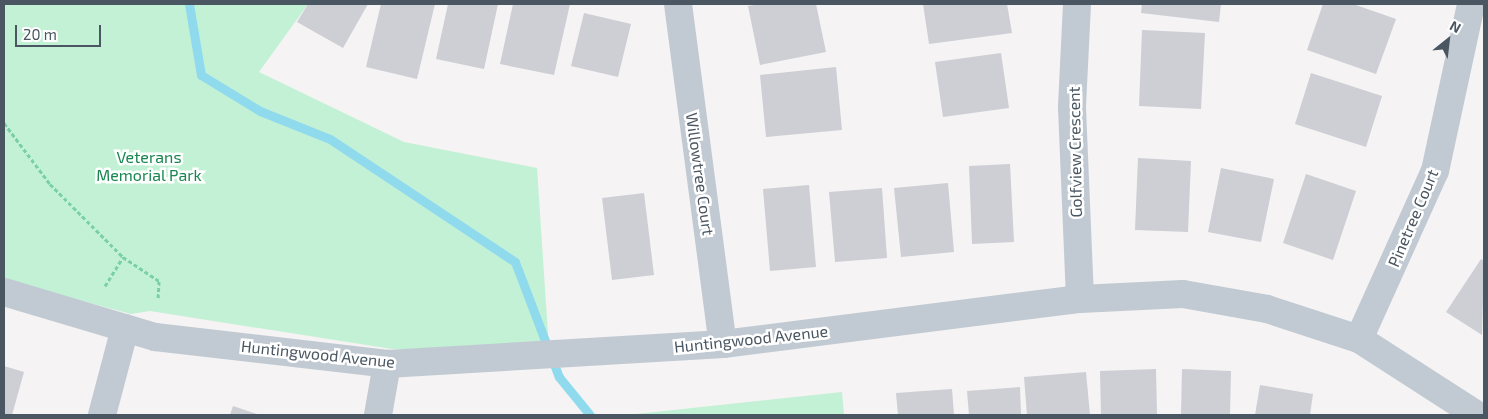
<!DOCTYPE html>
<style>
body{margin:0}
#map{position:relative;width:1488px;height:419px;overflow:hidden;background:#f5f3f3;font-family:"Exo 2",sans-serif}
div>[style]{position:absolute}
.green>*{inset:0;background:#c3f1d5}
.stream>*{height:9px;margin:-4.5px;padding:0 4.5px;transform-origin:4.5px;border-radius:4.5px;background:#90daee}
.building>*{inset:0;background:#cdcfd5}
.path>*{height:3px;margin-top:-1.5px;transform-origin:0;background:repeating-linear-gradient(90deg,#7ad0a6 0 4px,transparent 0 6.5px)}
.minor>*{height:28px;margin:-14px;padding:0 14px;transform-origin:14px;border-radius:14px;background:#c1cad2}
span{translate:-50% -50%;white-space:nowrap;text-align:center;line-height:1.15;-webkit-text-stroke:5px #fff;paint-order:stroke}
.street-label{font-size:16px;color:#4a5661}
.park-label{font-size:16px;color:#17864f}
.frame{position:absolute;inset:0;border:5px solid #4a5661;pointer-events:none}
.north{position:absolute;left:1423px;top:15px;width:50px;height:50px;-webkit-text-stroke:4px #fff;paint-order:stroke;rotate:29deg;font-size:14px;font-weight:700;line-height:20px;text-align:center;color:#4a5661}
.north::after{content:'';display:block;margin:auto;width:18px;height:22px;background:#4a5661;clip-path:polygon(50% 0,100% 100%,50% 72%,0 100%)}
.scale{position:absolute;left:15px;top:25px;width:86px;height:22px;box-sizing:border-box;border:2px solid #4a5661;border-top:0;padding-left:6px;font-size:15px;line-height:18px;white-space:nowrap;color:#4a5661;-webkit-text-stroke:4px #fff;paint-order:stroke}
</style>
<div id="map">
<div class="green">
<div style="clip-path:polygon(4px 4px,308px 4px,259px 72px,404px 142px,537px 168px,549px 349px,392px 349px,150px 311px,131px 314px,4px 280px)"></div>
<div style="clip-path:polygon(842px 392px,844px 415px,627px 415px)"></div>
</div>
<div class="stream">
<div style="left:189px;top:4px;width:72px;rotate:80.4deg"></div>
<div style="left:201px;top:75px;width:69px;rotate:31.4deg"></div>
<div style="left:260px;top:111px;width:75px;rotate:21.8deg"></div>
<div style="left:330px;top:139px;width:222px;rotate:33.6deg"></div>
<div style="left:515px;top:262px;width:123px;rotate:69.1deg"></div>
<div style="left:559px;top:377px;width:49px;rotate:50.8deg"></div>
</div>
<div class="building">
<div style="clip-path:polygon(308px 4px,368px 4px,343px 48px,297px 22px)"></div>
<div style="clip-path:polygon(381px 4px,435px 4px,417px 79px,366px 67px)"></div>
<div style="clip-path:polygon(448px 4px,498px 4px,484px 69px,436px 59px)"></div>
<div style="clip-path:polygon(513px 4px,570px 4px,554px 75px,500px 64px)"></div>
<div style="clip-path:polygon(760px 4px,816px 4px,826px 52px,760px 65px,748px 6px)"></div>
<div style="clip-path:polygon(923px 4px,1007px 4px,1012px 33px,929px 44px)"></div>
<div style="clip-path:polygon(1142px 4px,1221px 4px,1219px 22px,1141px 13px)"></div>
<div style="clip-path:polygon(1323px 4px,1353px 4px,1396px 19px,1376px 74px,1307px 50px)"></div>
<div style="clip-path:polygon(584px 13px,631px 24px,618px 77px,571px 66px)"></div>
<div style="clip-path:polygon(1142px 30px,1205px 33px,1201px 109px,1139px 106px)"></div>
<div style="clip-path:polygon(1001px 53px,1009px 108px,943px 117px,935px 62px)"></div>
<div style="clip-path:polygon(836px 67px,842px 130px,766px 137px,760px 75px)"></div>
<div style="clip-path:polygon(1311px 73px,1382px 96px,1366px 147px,1295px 124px)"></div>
<div style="clip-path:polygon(1138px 158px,1191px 161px,1188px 232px,1135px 230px)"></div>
<div style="clip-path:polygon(1010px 164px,1014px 242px,972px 244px,969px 166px)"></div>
<div style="clip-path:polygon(1221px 168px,1274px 179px,1261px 242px,1208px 232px)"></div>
<div style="clip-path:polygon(1306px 174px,1356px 191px,1333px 260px,1283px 243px)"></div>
<div style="clip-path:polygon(948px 183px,954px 252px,901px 257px,894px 188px)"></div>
<div style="clip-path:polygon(809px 185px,816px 267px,770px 271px,763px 189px)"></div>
<div style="clip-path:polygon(882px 188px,887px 258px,835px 262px,829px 192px)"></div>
<div style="clip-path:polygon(644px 193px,654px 275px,612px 280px,602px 198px)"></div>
<div style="clip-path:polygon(1481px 259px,1484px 261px,1482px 335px,1446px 312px)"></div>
<div style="clip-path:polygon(4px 366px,24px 372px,12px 415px,4px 415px)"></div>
<div style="clip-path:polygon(1156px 369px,1157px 415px,1101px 415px,1100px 371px)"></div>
<div style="clip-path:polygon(1182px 369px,1231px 371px,1230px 415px,1181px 415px)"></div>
<div style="clip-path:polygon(1086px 372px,1090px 415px,1027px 415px,1024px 377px)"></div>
<div style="clip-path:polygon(1260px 385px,1313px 394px,1310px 415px,1255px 415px)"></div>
<div style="clip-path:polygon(1020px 387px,1021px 415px,969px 415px,967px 391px)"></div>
<div style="clip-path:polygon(952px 389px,954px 415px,898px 415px,896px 393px)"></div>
<div style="clip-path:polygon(233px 406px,260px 415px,230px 415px)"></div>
</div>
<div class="path">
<div style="left:4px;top:123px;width:76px;rotate:53deg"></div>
<div style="left:50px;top:184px;width:103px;rotate:45deg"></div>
<div style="left:123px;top:257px;width:43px;rotate:33.7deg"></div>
<div style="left:159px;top:281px;width:17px;rotate:93deg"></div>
<div style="left:105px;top:286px;width:34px;rotate:-58deg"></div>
</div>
<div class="minor">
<div style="left:678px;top:4px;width:343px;rotate:82.5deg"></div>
<div style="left:1077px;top:4px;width:104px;rotate:92.8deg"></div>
<div style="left:1072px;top:108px;width:191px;rotate:87.6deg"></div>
<div style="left:4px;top:292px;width:158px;rotate:16.6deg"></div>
<div style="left:155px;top:337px;width:234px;rotate:6.6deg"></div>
<div style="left:387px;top:364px;width:337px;rotate:-3.4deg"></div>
<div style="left:723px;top:344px;width:360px;rotate:-7.2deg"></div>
<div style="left:1080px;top:299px;width:103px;rotate:-2.8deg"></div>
<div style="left:1183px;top:294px;width:85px;rotate:10.1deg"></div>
<div style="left:1267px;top:309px;width:97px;rotate:18.1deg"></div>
<div style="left:1359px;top:339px;width:140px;rotate:32.8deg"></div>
<div style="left:1359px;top:339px;width:184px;rotate:-65.7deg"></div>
<div style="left:1435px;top:171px;width:171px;rotate:-77.8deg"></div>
<div style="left:102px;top:415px;width:90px;rotate:-75.2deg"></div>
<div style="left:378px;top:415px;width:52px;rotate:-80deg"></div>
</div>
<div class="street-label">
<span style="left:1075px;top:152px;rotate:-91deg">Golfview Crescent</span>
<span style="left:700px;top:174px;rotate:82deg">Willowtree Court</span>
<span style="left:1413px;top:218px;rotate:-67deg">Pinetree Court</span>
<span style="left:751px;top:339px;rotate:-6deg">Huntingwood Avenue</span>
<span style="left:318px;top:354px;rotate:6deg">Huntingwood Avenue</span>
</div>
<div class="park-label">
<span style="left:149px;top:166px">Veterans<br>Memorial Park</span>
</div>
<div class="frame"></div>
<div class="north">N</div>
<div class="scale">20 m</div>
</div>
